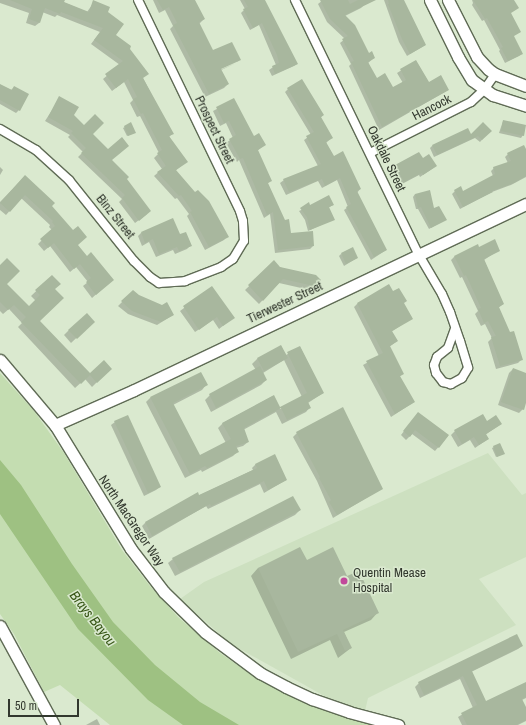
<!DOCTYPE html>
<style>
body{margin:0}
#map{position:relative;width:526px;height:725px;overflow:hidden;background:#dae9cf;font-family:"Archivo Narrow",sans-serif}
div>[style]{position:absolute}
.built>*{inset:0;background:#cde0c0}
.green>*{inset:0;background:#c4ddb1}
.water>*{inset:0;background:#9ec182}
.shadow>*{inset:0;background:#0003}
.building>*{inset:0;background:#a8b79e}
.roads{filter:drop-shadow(1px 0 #5f6b55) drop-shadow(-1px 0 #5f6b55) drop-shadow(0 1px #5f6b55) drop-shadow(0 -1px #5f6b55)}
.street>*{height:8px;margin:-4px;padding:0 4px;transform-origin:4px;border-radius:4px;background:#fff}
.secondary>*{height:11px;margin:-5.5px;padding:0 5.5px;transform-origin:5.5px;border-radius:5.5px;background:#fff}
.dots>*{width:11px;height:11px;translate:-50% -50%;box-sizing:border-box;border:2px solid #dae9cf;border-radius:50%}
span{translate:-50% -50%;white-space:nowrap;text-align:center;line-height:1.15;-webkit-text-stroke:3px #dae9cf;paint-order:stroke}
.street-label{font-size:13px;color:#32382e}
.poi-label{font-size:13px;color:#32382e}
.left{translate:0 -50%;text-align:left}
.water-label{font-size:14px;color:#375616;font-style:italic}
.scale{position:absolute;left:8px;top:699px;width:71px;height:18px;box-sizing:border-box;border:2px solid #32382e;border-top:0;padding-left:5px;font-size:12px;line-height:14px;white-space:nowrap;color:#32382e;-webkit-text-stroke:3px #dae9cf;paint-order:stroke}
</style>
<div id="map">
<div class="built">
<div style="clip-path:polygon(488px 453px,522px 495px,526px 493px,526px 557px,479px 579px,516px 625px,368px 698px,365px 711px,328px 698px,231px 644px,180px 599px,204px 582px)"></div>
</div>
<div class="green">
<div style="clip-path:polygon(0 373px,34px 411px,64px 453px,122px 550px,150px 586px,178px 617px,220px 653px,253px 676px,289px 695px,331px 713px,373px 725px,110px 725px,60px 685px,44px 692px,14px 634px,0 614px)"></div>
</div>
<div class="water">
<div style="clip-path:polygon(0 460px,21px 485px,72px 564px,113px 622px,155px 665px,200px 702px,239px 725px,183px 725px,148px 700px,78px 629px,0 514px)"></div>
</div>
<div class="shadow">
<div style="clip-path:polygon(0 0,64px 0,63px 2px,87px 12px,94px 2px,107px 13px,115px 35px,128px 49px,172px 134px,169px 137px,186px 162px,175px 171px,227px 236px,224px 240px,205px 250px,187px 216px,189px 214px,177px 198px,175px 199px,154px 176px,162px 169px,154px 158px,159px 153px,140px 116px,137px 117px,130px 103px,133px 100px,124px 82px,112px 91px,103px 79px,120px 65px,91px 44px,100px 32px,57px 15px,55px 17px,42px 12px,39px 23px,35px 26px,26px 23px,29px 13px,0 3px)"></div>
<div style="clip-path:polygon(153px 0,194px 0,204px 19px,199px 24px,213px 52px,239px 59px,237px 62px,237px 60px,216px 70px,217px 72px,236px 63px,220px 70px,228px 84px,224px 88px,205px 97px,170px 29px,173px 26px,165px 10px,159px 13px)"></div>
<div style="clip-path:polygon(240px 0,264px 0,297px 64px,294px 66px,272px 76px,269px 70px,276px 65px,259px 25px,250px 30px,241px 13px,245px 9px)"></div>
<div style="clip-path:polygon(323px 0,362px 0,364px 5px,361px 8px,345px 16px,369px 54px,374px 58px,368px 63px,376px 79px,393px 89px,403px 83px,397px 73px,416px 61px,429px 83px,448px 90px,379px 130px,349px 66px,351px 64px,340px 43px,345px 39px,327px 22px,318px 4px)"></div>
<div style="clip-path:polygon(384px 0,403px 0,425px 45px,422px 47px,407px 56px,399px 42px)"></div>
<div style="clip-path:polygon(472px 0,513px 0,510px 14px,520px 32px,513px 36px,522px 53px,519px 56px,505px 63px,499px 51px,500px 50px,484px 20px,482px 21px,472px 5px,473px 3px)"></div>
<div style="clip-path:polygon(0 85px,11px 90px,14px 87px,19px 110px,16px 113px,0 104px)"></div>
<div style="clip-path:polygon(288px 89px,323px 115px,320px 118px,331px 138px,326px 143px,334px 157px,360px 189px,357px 193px,386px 250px,371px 260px,344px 210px,348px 207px,337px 180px,322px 188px,318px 181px,286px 195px,280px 183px,284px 180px,318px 166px,304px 140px,311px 135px,285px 92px)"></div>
<div style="clip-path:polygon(60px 98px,73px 115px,92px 134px,126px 179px,147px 214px,135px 223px,119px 202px,122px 199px,78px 157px,83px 152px,68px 137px,70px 135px,45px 121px)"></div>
<div style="clip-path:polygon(234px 100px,253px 137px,264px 145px,257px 151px,270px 181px,267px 184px,290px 234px,313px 246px,310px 249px,275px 253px,270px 214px,264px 218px,239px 160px,237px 162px,226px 143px,233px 138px,226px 123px,220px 126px,213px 111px)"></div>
<div style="clip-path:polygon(503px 121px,523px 135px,521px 138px,499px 133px)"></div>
<div style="clip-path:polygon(131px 124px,134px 133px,127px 136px,123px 128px)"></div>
<div style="clip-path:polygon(467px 130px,471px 136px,490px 131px,480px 142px,475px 138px,434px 157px,430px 148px,432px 146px)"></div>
<div style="clip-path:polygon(526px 151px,526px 177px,511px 185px,492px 192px,460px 209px,452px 194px,455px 191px,463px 192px,493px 176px,491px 171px,494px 168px,508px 163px,505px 157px,508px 154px)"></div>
<div style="clip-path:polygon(423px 160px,436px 166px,420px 177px,419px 175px,402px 184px,394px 169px,396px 166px)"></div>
<div style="clip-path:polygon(0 167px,3px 170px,0 175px)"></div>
<div style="clip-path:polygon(25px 176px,50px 206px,77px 245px,109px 283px,92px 298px,83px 286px,88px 282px,76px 267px,70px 272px,50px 246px,44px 251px,38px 244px,52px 230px,49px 227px,50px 225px,21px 198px,6px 215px,0 210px,0 202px)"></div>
<div style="clip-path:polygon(415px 194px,433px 210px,445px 220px,429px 229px,418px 209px,416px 209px,413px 197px)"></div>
<div style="clip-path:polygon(333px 205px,328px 208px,334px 219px,308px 231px,305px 220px,299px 211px,310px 206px)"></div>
<div style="clip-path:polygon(141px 233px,179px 236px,191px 245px,187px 249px,175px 254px,173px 250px,156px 257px,149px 242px,142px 246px,138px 236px)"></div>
<div style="clip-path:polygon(479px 248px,499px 250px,484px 260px,503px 304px,498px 308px,521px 360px,518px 363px,496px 369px,488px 342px,492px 338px,485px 324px,481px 326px,475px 314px,478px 311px,462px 277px,460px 278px,451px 260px,454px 257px)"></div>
<div style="clip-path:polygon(341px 254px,357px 258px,344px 266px,339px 256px)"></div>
<div style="clip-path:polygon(274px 262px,279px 267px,319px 280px,310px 290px,279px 283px,259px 304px,245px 290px)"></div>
<div style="clip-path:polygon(0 266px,5px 284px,29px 307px,36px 301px,31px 296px,52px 276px,54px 289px,39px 321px,90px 374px,106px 373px,92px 387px,85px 379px,75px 388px,18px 327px,22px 323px,9px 309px,3px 314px,0 311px)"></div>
<div style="clip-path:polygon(212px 287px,233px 318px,219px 329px,213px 320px,195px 332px,180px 311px)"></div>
<div style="clip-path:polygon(133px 291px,138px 296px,173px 315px,157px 325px,128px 314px,118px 306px)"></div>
<div style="clip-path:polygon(393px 293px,403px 303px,412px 318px,391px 332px,397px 341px,389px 347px,403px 374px,399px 377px,414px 402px,391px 417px,363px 365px,379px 356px,354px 307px,357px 304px)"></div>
<div style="clip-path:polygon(89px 326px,71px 343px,64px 335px,69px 330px)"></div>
<div style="clip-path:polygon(281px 346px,286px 355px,300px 347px,323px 393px,308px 403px,310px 407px,306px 412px,282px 424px,276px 412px,243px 430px,248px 442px,243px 446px,236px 448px,238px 451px,233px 456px,202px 472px,201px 470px,185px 478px,146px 402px,150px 398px,206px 385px,202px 390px,173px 405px,199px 456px,226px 443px,218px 428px,223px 423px,273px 396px,280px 409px,302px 397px,284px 360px,263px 373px,266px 380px,261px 385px,211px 412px,205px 400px,210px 395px,256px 370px,252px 364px,257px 359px)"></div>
<div style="clip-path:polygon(513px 369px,526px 374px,526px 400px,523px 409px,519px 413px,498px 405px,509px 373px)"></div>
<div style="clip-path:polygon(415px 417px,448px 436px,435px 451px,412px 434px,406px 440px,401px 435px)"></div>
<div style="clip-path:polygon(115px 422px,160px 487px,156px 490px,144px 496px,111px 425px)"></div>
<div style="clip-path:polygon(486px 422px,501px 424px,485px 435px,488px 439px,475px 448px,470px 440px,458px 447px,451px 435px,455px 431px)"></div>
<div style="clip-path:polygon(297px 433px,381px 489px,333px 518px,317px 481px,293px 437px)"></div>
<div style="clip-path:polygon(500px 444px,503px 454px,496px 457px,492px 448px)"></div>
<div style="clip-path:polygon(256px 464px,286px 480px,264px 493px,260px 484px,208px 509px,206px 506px,149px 539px,142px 526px,145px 523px,197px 494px,198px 496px,253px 470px,252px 468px)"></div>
<div style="clip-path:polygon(300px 510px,295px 515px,175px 576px,168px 563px,173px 559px)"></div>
<div style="clip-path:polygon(306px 561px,347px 578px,378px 612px,371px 620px,344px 632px,351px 648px,338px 658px,330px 640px,291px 659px,251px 576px,258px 568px)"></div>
<div style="clip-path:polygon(522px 646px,518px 649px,471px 672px,485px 702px,526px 683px,526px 698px,522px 700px,526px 709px,526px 721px,518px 725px,462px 725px,458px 717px,473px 708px,460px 679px,420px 698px,415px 687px,419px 683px)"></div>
<div style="clip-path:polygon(97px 719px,100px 725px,86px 725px)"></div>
</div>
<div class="building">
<div style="clip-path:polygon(10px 0,65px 0,64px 2px,89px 12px,93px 0,110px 7px,108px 12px,124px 24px,116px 35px,131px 46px,130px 49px,149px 74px,143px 78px,174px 134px,169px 136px,188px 162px,176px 170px,195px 192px,198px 190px,209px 201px,229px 237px,209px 247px,190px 212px,192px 211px,181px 195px,179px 196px,157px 172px,166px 166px,157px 153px,162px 150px,143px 113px,141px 114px,133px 99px,137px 97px,128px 79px,116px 88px,105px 74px,123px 61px,94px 40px,103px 28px,61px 12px,60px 14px,45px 8px,40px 23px,29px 19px,32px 9px)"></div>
<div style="clip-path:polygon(157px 0,195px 0,205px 19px,199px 22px,213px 50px,232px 42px,241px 60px,221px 69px,229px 84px,209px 94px,173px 25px,177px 23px,169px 7px,163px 10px)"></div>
<div style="clip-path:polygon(244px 0,265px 0,298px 64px,275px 74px,272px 66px,279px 63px,277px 55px,262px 23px,253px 28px,243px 9px,248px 7px)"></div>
<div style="clip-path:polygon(320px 0,348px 0,350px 4px,358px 0,376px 0,345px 15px,355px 25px,369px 53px,372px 51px,375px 58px,368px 62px,377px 78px,385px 73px,393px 87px,406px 80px,400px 69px,416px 60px,429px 82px,441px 75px,449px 90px,382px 127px,351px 62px,354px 61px,342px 39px,348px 36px,330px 19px)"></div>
<div style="clip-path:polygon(388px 0,404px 0,426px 45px,410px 54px,402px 39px,388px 4px,389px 4px)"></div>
<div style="clip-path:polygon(473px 0,514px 0,519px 8px,511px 13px,521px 32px,514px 36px,523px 54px,508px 61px,501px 48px,503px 47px,487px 18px,485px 19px)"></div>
<div style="clip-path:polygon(302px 79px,324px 115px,321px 117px,333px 138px,326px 142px,334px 156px,343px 151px,361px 189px,357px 191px,387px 250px,374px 257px,346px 207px,351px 204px,340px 178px,325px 186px,322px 179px,289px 192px,283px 179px,321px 164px,306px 136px,314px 132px,287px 88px)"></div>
<div style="clip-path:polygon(0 84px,12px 90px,14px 86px,29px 94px,20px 111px,0 100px)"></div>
<div style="clip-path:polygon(59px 96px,79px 107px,74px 115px,84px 125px,95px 114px,104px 123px,93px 134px,108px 149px,122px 137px,129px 146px,112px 160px,129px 177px,127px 179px,151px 211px,139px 221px,122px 198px,125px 195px,81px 153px,86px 148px,71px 133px,73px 131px,48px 117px)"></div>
<div style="clip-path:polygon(234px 98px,254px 136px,259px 133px,266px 145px,258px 150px,272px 181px,268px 183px,285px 220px,289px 219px,291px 233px,313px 231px,314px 246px,278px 250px,273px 212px,267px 215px,243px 158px,240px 159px,229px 139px,236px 135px,229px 121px,224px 123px,216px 107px)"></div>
<div style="clip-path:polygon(503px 120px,526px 125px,524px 136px,501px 131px)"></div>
<div style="clip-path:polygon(131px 122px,136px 133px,128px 136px,124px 126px)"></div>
<div style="clip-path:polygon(483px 122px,492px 131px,482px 140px,478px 136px,437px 155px,432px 145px,468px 128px,471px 134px)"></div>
<div style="clip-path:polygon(524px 145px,526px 149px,526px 176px,514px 183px,492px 191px,493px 192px,463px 207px,454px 190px,461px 186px,463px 191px,495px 174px,493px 167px,511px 161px,507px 153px)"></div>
<div style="clip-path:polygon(419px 152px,423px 158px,429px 154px,437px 166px,423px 175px,422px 173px,404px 182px,395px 165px)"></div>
<div style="clip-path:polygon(25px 175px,55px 203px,52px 206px,73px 230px,78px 226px,87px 237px,78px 245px,87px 256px,91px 252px,114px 280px,96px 295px,86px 282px,91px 278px,80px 264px,74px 269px,54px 243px,48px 248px,40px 239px,55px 226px,52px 222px,53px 221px,25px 195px,10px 212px,0 203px)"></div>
<div style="clip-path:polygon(430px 190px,434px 208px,439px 206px,447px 220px,431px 228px,421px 207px,418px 208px,415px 194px)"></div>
<div style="clip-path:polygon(329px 195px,334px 205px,329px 207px,335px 220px,310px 230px,307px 217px,300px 208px,309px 202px,310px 205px)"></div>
<div style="clip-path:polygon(173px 218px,180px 234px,186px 232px,192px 246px,179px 251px,177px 247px,159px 254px,153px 239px,145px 243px,141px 232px)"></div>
<div style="clip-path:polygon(495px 239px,500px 251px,484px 259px,504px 304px,499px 307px,510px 332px,514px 331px,523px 360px,500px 366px,491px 337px,496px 336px,488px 321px,484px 323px,478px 309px,481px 308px,466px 275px,464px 276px,454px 256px,478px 244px,479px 247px)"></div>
<div style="clip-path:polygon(353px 247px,358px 258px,346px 264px,341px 253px)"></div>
<div style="clip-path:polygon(7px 258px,20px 271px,7px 284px,29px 306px,40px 295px,35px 290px,52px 275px,61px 284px,55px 289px,64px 298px,40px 321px,90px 373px,104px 360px,112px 369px,97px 383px,90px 375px,81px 384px,21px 322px,26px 317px,14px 305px,8px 310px,0 302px,0 265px)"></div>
<div style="clip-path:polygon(274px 260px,280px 267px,316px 275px,321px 280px,314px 286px,283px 279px,263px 301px,248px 285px)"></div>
<div style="clip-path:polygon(389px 284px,393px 291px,399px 288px,407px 301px,404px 303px,413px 319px,392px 331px,398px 341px,390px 346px,404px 374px,400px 376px,415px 402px,395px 414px,366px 361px,383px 353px,357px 303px)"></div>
<div style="clip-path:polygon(212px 286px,235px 318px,223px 326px,217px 317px,199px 330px,183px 306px)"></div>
<div style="clip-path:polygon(133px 290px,139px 295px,162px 305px,167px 302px,174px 315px,161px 322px,132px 311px,121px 301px)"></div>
<div style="clip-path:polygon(87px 313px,95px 322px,77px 339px,68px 330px)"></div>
<div style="clip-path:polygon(281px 345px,288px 358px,264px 371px,257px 358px)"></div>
<div style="clip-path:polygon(300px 346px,324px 393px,308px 402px,311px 408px,287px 420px,281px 408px,244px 428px,249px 442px,236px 446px,239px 452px,207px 468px,205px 466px,190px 474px,150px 397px,201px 372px,208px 385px,173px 403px,200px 455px,231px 439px,222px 423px,274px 395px,280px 407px,307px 393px,287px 352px)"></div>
<div style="clip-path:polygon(260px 366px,267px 380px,216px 408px,209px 394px)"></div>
<div style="clip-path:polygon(513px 368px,526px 373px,526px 403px,524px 410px,501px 402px)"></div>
<div style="clip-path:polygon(343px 407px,383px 489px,337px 515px,329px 502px,331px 500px,319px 478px,320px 477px,296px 432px)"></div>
<div style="clip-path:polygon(418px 412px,449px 435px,439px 448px,415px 430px,410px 437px,403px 431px)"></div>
<div style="clip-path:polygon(483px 414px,487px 421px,496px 415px,502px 424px,486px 434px,489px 439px,479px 445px,474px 437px,462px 444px,454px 430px)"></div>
<div style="clip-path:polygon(128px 415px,161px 487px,148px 493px,114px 421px)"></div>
<div style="clip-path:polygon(500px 443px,505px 454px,497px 457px,493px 446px)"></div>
<div style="clip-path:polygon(275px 454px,287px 480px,268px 490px,264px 481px,211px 506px,210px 504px,152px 536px,145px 522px,198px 492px,199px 495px,257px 468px,255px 464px)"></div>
<div style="clip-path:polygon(293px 496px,301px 510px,180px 572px,172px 558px)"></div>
<div style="clip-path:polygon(300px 547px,307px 560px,333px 547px,347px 576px,359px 571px,379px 613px,343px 630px,352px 648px,345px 651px,337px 634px,298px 652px,258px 568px)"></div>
<div style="clip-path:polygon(517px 634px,523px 646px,472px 671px,486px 701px,526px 682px,526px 697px,522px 699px,526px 707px,526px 720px,516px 725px,467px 725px,461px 713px,477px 705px,463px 676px,424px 695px,418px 682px)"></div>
</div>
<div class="roads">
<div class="street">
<div style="left:295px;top:0;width:284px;rotate:64.1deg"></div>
<div style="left:419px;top:255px;width:45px;rotate:59.5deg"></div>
<div style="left:442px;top:294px;width:20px;rotate:66deg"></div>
<div style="left:450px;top:312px;width:31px;rotate:71deg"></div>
<div style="left:460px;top:341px;width:28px;rotate:73deg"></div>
<div style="left:468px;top:368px;width:12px;rotate:121deg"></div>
<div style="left:462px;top:378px;width:13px;rotate:151deg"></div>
<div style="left:451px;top:384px;width:8px;rotate:-166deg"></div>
<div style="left:443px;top:382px;width:11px;rotate:-128deg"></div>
<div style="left:436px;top:373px;width:8px;rotate:-104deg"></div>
<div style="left:434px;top:365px;width:9px;rotate:-69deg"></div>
<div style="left:437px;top:357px;width:14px;rotate:-39deg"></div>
<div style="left:448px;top:348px;width:20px;rotate:-70deg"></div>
<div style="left:0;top:129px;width:42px;rotate:30.3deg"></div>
<div style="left:36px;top:150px;width:45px;rotate:42.3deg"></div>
<div style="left:69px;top:180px;width:104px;rotate:51.3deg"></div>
<div style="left:134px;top:261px;width:23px;rotate:45deg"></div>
<div style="left:150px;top:277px;width:11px;rotate:34deg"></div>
<div style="left:159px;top:283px;width:26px;rotate:-4deg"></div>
<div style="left:185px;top:281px;width:39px;rotate:-21deg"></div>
<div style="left:221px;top:267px;width:14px;rotate:-34deg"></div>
<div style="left:233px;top:259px;width:21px;rotate:-59deg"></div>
<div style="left:244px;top:241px;width:20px;rotate:-93deg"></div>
<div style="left:243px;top:221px;width:10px;rotate:-107deg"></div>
<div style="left:240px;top:211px;width:234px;rotate:-115.8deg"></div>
<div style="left:370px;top:153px;width:113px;rotate:-26.8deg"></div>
<div style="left:471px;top:102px;width:18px;rotate:-43deg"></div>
<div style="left:484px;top:90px;width:19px;rotate:-55deg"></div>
</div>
<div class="secondary">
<div style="left:430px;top:0;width:64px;rotate:63.8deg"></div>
<div style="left:458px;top:57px;width:27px;rotate:59deg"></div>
<div style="left:472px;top:80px;width:26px;rotate:36deg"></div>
<div style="left:493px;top:95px;width:35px;rotate:18deg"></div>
<div style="left:448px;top:0;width:64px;rotate:63deg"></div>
<div style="left:477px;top:57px;width:16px;rotate:47deg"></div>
<div style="left:488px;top:69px;width:9px;rotate:36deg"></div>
<div style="left:495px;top:74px;width:33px;rotate:21deg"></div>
<div style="left:0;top:360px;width:85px;rotate:49.8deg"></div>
<div style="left:55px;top:425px;width:145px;rotate:58.5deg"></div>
<div style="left:131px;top:549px;width:54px;rotate:52.5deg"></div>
<div style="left:164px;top:592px;width:57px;rotate:44.3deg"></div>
<div style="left:205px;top:632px;width:69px;rotate:36.7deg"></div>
<div style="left:260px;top:673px;width:30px;rotate:28deg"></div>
<div style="left:286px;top:687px;width:29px;rotate:25deg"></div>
<div style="left:312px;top:699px;width:39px;rotate:19deg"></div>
<div style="left:349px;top:712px;width:51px;rotate:14.9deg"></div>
<div style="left:55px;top:425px;width:86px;rotate:-23.9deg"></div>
<div style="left:134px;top:390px;width:434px;rotate:-25.4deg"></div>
<div style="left:0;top:626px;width:113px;rotate:61.4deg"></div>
</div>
</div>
<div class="dots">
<div style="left:344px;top:581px;background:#c1489b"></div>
</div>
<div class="street-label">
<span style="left:432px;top:108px;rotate:-27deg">Hancock</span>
<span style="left:214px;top:130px;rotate:64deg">Prospect Street</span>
<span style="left:386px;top:159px;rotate:64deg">Oakdale Street</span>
<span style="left:115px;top:217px;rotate:51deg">Binz Street</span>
<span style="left:285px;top:303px;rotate:-25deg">Tierwester Street</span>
<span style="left:131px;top:521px;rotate:56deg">North MacGregor Way</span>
</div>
<div class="poi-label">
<span class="left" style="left:353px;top:581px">Quentin Mease<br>Hospital</span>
</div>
<div class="water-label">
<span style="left:93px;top:618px;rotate:52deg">Brays Bayou</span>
</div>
<div class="scale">50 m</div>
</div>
